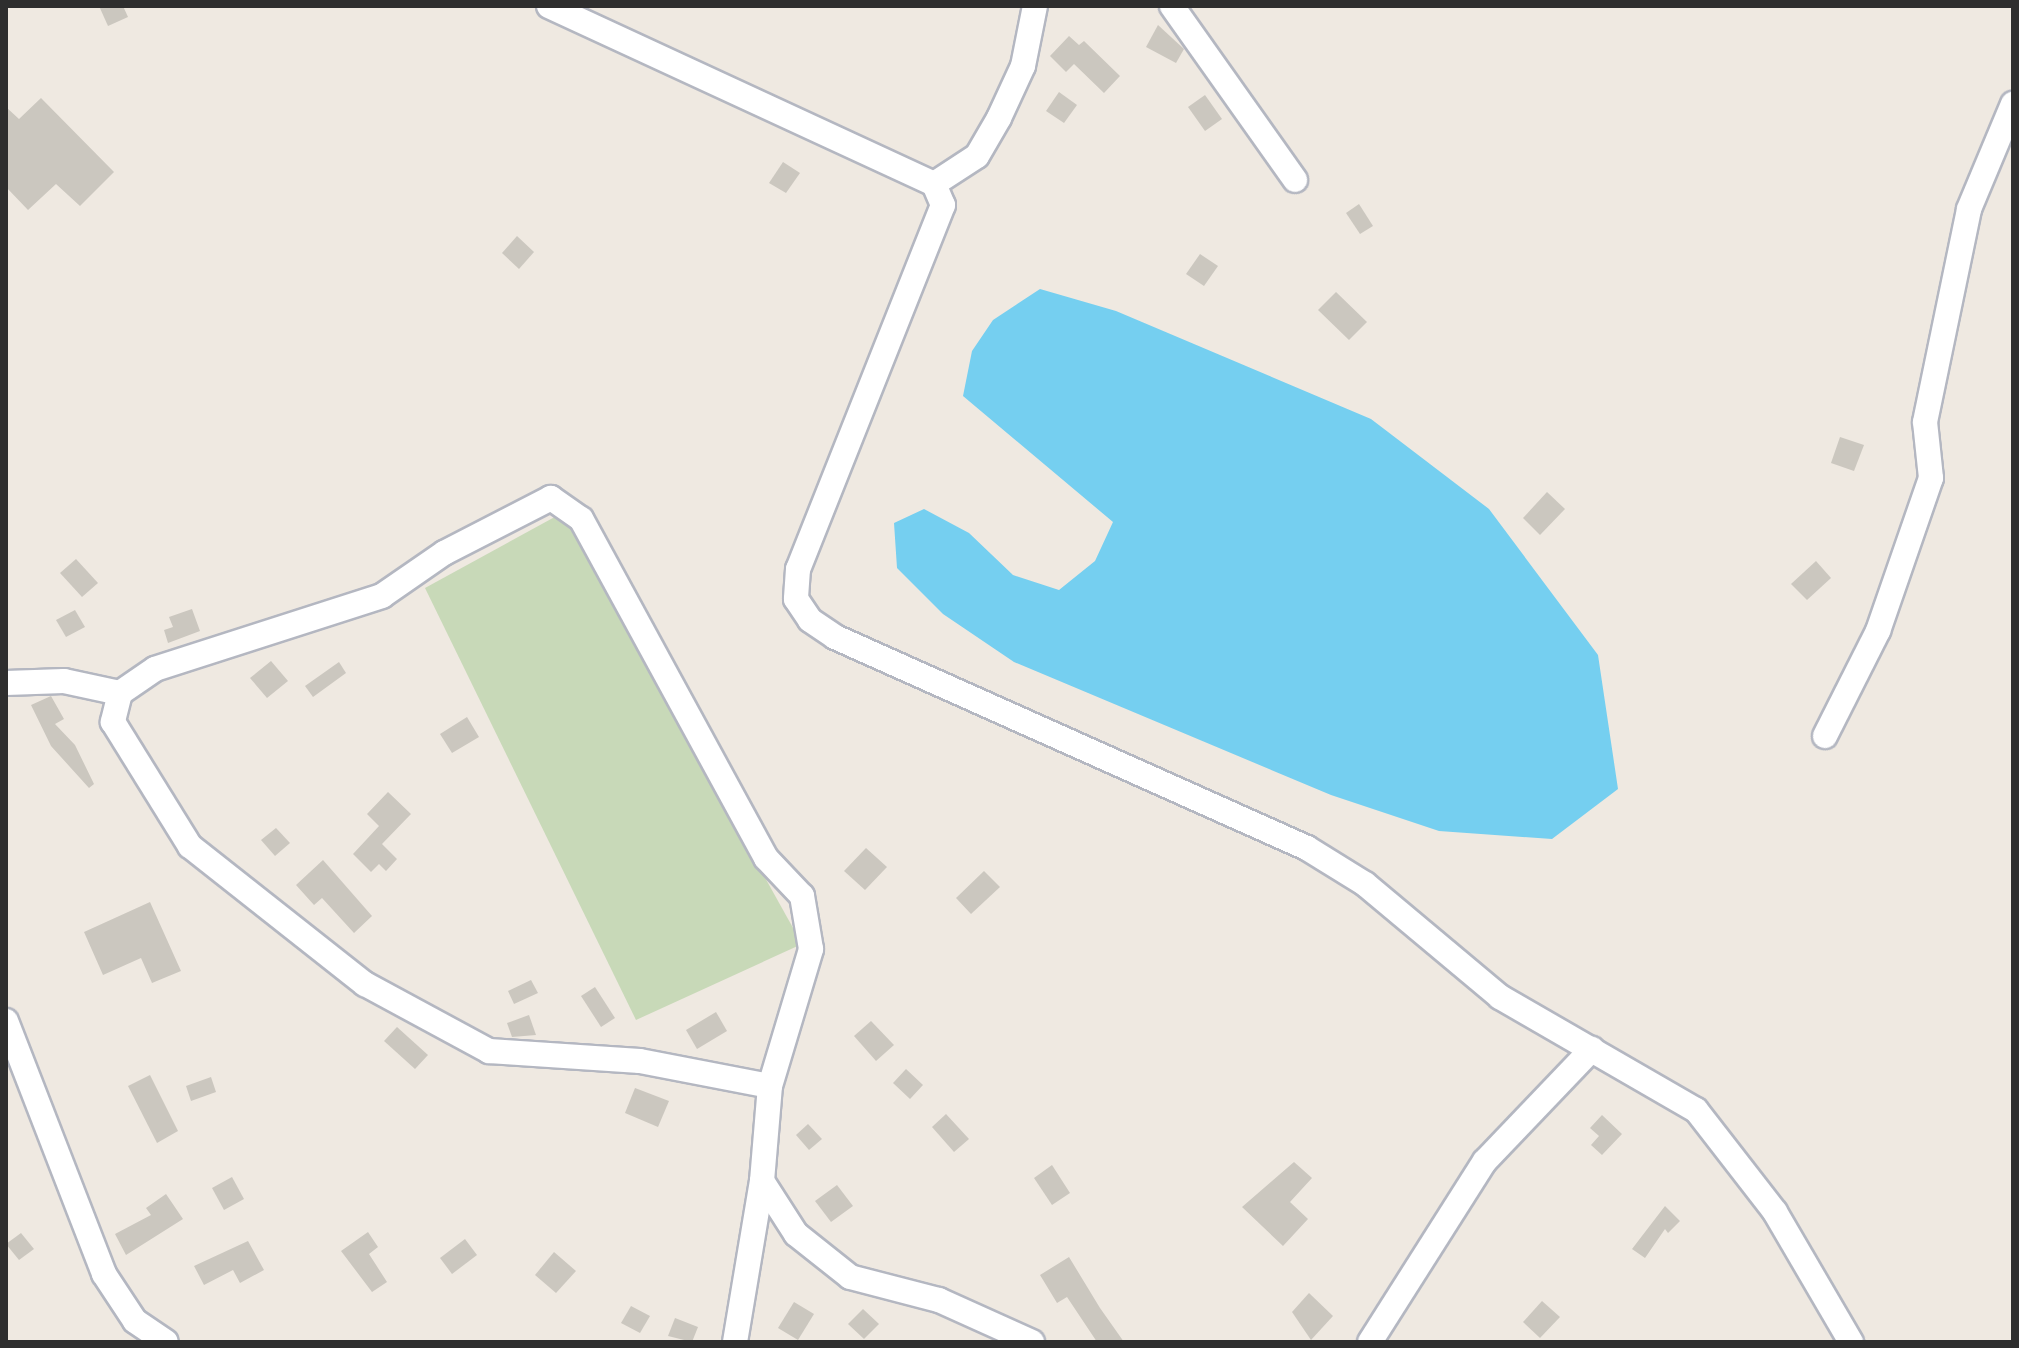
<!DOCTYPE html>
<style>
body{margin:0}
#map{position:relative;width:2019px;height:1348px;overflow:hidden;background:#efe9e1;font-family:Poppins,sans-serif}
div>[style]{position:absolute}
.cemetery>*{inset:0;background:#c8d9b8}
.water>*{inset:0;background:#75cff0}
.building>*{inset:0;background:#cbc7bf}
.roads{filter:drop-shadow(2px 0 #b4b7c1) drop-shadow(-2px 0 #b4b7c1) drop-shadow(0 2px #b4b7c1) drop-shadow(0 -2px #b4b7c1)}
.minor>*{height:24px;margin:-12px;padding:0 12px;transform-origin:12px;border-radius:12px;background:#fff}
span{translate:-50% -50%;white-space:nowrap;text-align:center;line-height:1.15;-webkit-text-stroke:6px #fff;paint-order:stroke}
.frame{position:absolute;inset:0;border:8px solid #2e2e2e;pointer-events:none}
</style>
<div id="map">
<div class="cemetery">
<div style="clip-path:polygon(562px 513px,802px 944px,636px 1020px,425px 588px)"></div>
</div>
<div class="water">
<div style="clip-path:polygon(1040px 289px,1116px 311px,1371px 419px,1489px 509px,1598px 655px,1618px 789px,1552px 839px,1439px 831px,1331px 795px,1014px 662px,943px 614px,897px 568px,894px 523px,924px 509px,969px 533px,1013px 575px,1059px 590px,1095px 561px,1113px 522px,963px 396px,972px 351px,993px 320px)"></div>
</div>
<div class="building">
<div style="clip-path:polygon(99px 6px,123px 6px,128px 17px,108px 26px)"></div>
<div style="clip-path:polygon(1158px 25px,1184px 49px,1176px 63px,1146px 47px)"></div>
<div style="clip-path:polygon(1069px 36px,1079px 45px,1084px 41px,1120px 76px,1104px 93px,1074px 64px,1066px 72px,1050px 56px)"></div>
<div style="clip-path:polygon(1059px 92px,1077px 105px,1064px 123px,1046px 111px)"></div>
<div style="clip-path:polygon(1205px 95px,1222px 119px,1205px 131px,1188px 107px)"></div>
<div style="clip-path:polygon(41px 98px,114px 172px,80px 206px,56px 184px,28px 210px,6px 187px,6px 107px,19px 119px)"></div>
<div style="clip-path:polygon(783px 162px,800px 173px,786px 193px,769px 183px)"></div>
<div style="clip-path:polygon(1359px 204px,1373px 226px,1360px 234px,1346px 213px)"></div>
<div style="clip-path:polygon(517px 236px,534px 252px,519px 269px,502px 253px)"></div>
<div style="clip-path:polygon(1200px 254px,1218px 266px,1204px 286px,1186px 274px)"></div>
<div style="clip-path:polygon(1336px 292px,1367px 322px,1349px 340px,1318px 310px)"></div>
<div style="clip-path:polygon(1840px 437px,1864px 445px,1854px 471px,1831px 463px)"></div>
<div style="clip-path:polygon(1547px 492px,1565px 509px,1540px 535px,1523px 518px)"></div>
<div style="clip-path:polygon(76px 559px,98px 583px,82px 597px,60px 573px)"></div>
<div style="clip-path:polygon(1816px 561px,1831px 578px,1807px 600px,1791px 584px)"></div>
<div style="clip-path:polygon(192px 609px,200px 631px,168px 643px,164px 630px,173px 627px,169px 617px)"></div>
<div style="clip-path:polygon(75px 610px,85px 627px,66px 637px,56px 620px)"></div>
<div style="clip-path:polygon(271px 661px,288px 681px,267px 698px,250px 678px)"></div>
<div style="clip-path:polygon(339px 662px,346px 673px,313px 697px,305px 686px)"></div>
<div style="clip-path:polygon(51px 696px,64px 719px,55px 724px,75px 745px,94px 784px,89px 788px,51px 746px,31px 705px)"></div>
<div style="clip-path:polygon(467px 717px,479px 737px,452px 753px,440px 734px)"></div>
<div style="clip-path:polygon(388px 792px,411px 814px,382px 844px,397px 859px,386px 871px,379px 864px,371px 872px,353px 854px,379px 826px,367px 814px)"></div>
<div style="clip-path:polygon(276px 828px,290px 843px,275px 856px,261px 840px)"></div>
<div style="clip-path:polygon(866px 848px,887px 867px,865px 890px,844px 871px)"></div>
<div style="clip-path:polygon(323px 860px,372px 916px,354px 933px,322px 898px,314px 905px,296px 885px)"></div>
<div style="clip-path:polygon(984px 871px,1000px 887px,971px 914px,956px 898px)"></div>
<div style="clip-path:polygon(150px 902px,181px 971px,152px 983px,141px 958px,103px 975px,84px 932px)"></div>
<div style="clip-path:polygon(531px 980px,538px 993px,514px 1004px,508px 991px)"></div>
<div style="clip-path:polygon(595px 987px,615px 1018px,601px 1027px,581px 996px)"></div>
<div style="clip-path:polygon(716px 1012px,727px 1031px,697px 1049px,686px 1030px)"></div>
<div style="clip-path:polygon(529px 1015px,536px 1035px,512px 1037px,507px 1023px)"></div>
<div style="clip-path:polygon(871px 1021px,894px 1045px,876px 1061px,854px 1036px)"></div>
<div style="clip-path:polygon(397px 1027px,428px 1055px,415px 1069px,384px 1041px)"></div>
<div style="clip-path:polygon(906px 1069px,923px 1085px,910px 1099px,893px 1083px)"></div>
<div style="clip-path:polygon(150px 1075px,178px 1131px,157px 1143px,128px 1086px)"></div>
<div style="clip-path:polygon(211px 1077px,216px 1092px,191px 1101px,186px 1086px)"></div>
<div style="clip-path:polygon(635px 1088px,669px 1101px,658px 1127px,625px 1113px)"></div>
<div style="clip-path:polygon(946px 1114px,969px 1139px,954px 1152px,932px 1127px)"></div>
<div style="clip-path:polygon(1602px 1115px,1622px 1134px,1602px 1155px,1591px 1145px,1599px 1136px,1590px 1128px)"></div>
<div style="clip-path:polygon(808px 1124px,822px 1139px,809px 1150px,796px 1135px)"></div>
<div style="clip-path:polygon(1294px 1162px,1312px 1178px,1290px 1202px,1308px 1219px,1283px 1246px,1242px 1207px)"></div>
<div style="clip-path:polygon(1052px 1165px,1070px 1193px,1052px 1205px,1034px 1178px)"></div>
<div style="clip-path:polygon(232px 1177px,244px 1199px,224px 1210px,212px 1188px)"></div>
<div style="clip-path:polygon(837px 1185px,853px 1206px,831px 1222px,815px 1201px)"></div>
<div style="clip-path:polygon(166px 1194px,183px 1219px,126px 1255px,115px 1234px,151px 1215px,146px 1208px)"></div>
<div style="clip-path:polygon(1665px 1206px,1680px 1221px,1668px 1233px,1665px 1229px,1645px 1258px,1632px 1249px)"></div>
<div style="clip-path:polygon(368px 1232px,378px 1247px,369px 1254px,387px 1282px,372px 1292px,341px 1251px)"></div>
<div style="clip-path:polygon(21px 1233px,34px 1249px,19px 1260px,6px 1244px)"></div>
<div style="clip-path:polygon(465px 1239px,477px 1255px,452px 1274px,440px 1258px)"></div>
<div style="clip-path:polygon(248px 1241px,264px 1270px,240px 1283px,233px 1270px,204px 1285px,194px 1266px)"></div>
<div style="clip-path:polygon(554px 1252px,576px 1271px,556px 1293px,535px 1275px)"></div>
<div style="clip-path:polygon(1069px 1257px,1100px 1308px,1124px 1342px,1097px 1342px,1067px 1297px,1057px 1303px,1040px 1275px)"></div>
<div style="clip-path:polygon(1309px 1293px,1333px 1316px,1311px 1340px,1292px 1312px)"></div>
<div style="clip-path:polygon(1542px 1301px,1560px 1317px,1540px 1338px,1523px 1322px)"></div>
<div style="clip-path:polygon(794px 1302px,814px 1314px,798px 1340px,778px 1328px)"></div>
<div style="clip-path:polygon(631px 1306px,650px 1316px,640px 1333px,621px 1323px)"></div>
<div style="clip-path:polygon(863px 1309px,879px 1324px,864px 1339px,848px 1324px)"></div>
<div style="clip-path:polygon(675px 1318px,698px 1327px,692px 1342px,668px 1336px)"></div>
</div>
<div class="roads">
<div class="minor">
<div style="left:549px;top:6px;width:424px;rotate:24.8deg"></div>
<div style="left:934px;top:184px;width:23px;rotate:67deg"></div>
<div style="left:943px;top:205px;width:392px;rotate:111.7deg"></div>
<div style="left:798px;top:569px;width:30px;rotate:94deg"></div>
<div style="left:796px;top:599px;width:25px;rotate:56deg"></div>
<div style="left:810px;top:620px;width:30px;rotate:34deg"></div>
<div style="left:835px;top:637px;width:517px;rotate:24.09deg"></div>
<div style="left:1307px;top:848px;width:68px;rotate:31.8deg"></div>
<div style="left:1365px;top:884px;width:176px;rotate:39.9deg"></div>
<div style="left:1500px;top:997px;width:226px;rotate:30deg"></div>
<div style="left:1696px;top:1110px;width:129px;rotate:52.2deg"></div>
<div style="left:1775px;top:1212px;width:151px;rotate:59.7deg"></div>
<div style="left:1172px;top:6px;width:213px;rotate:54.7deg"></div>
<div style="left:934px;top:184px;width:51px;rotate:-33.1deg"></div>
<div style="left:977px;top:156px;width:44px;rotate:-59.9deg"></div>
<div style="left:999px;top:118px;width:57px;rotate:-65.2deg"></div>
<div style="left:1023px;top:66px;width:61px;rotate:-78.7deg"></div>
<div style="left:6px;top:683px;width:58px;rotate:-2deg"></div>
<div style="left:64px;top:681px;width:57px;rotate:12.1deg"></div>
<div style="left:1825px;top:736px;width:118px;rotate:-63.2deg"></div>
<div style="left:1878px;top:631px;width:162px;rotate:-70.9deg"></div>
<div style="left:1931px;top:478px;width:56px;rotate:-96.1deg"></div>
<div style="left:1925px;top:422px;width:217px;rotate:-78.3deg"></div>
<div style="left:1969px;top:209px;width:114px;rotate:-67.3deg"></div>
<div style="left:6px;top:1021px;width:271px;rotate:68.8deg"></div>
<div style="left:104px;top:1274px;width:56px;rotate:56.6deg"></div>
<div style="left:135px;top:1321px;width:37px;rotate:34deg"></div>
<div style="left:762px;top:1181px;width:63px;rotate:57.3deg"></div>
<div style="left:796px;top:1234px;width:69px;rotate:38.5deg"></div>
<div style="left:850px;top:1277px;width:92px;rotate:14.5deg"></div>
<div style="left:939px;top:1300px;width:102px;rotate:24.3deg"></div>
<div style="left:735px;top:1342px;width:163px;rotate:-80.5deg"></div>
<div style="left:762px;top:1181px;width:95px;rotate:-85.2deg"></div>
<div style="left:770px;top:1086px;width:143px;rotate:-73.3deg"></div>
<div style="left:811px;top:949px;width:54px;rotate:-99.6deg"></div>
<div style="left:802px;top:896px;width:52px;rotate:-133.5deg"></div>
<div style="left:766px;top:858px;width:386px;rotate:-118.6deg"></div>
<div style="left:581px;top:519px;width:37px;rotate:-145deg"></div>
<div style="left:551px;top:498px;width:120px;rotate:152.8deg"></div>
<div style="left:444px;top:553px;width:75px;rotate:145.3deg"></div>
<div style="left:382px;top:596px;width:238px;rotate:162.2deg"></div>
<div style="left:155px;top:669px;width:42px;rotate:145.6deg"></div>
<div style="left:120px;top:693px;width:30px;rotate:104deg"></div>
<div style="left:113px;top:722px;width:146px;rotate:58.2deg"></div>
<div style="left:190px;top:846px;width:223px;rotate:38.3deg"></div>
<div style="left:365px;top:984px;width:141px;rotate:28.4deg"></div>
<div style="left:489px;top:1051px;width:151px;rotate:3.8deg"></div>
<div style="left:640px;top:1061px;width:132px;rotate:10.9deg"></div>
<div style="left:1370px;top:1342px;width:214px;rotate:-57.6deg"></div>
<div style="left:1485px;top:1161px;width:155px;rotate:-46.3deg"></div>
</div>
</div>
<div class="frame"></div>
</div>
